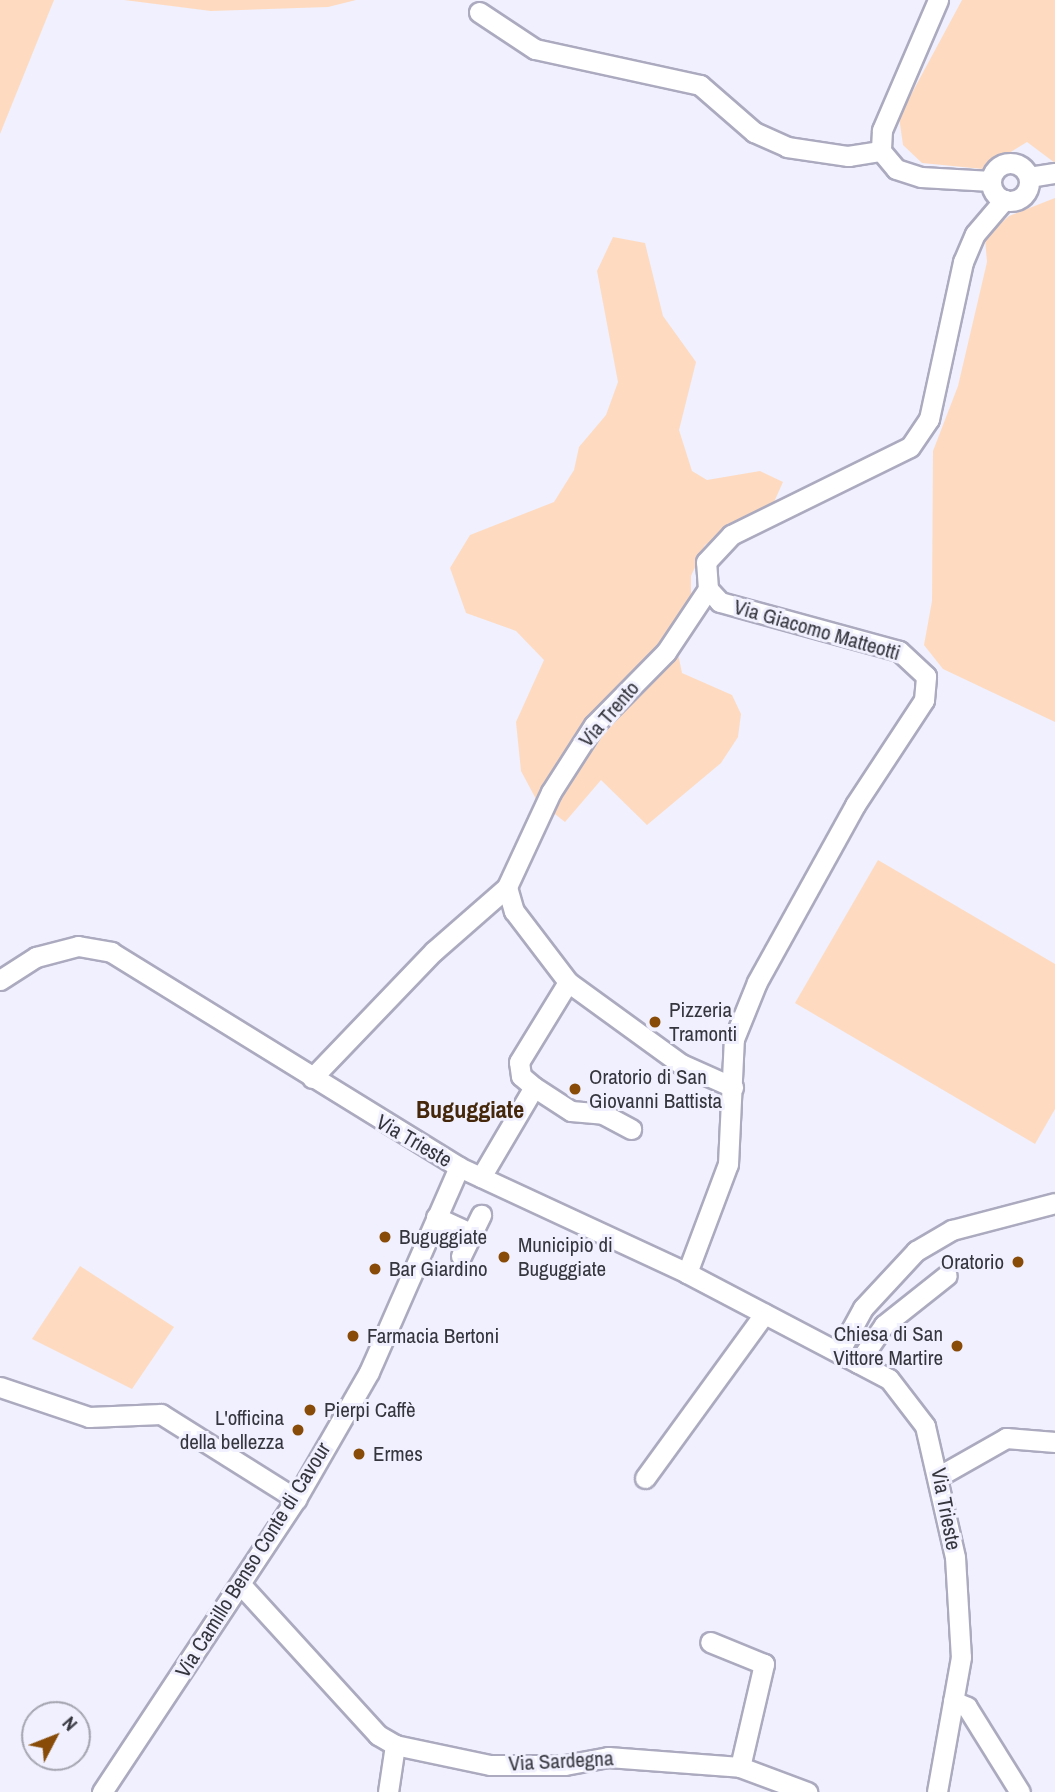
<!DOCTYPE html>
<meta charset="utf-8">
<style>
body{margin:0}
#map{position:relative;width:1055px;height:1792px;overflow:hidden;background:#f0f0fe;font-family:"Archivo Narrow",sans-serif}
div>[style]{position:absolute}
.green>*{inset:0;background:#fedbc0}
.roads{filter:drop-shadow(2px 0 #abaabf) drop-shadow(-2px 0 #abaabf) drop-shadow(0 2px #abaabf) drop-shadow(0 -2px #abaabf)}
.street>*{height:19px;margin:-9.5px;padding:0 9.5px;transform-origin:9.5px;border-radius:9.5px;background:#fff}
.street>.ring{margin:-9.5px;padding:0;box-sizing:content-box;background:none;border:19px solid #fff;border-radius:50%}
.dots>*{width:19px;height:19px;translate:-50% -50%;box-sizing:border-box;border:4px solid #f0f0fe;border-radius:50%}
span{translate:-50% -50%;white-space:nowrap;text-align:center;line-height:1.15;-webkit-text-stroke:6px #f0f0fe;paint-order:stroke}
.street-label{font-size:21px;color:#35353e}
.poi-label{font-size:21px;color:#35353e}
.left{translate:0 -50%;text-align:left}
.right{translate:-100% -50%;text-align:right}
.quarter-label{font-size:24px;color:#45280c;font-weight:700}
.north{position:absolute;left:21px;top:1701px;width:70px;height:70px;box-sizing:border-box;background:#f0f0fe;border:2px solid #a5a5b1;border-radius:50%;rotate:48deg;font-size:19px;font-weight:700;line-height:28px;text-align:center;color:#35353e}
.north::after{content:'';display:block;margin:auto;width:24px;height:32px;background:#884c08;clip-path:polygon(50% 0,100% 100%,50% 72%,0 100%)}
</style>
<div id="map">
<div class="green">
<div style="clip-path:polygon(0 0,54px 0,0 134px)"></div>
<div style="clip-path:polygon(124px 0,356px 0,328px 7px,211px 11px)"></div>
<div style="clip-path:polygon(962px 0,1055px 0,1055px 163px,1027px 142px,983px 169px,922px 163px,903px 145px,899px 117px)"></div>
<div style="clip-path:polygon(1055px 198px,1055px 722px,943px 669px,924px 645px,932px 601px,933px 451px,958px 386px,987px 262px,985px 238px,1009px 216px)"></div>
<div style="clip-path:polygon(613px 237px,645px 243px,663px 316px,696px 362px,679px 430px,692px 471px,707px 480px,760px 471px,783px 482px,774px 502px,705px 545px,691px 576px,691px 605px,677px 649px,682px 673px,732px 695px,741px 714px,738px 737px,721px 763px,647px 825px,601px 780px,565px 822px,536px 799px,521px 771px,516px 722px,544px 660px,516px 631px,466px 613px,450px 568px,470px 535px,554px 502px,574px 470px,579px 447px,606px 415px,618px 382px,597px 271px)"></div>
<div style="clip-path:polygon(878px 860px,1055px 964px,1055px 1109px,1035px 1144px,795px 1003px)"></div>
<div style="clip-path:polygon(80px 1266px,174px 1327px,132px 1389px,32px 1339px)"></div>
</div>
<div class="roads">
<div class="street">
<div style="left:938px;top:0;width:142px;rotate:113.3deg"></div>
<div style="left:882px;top:130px;width:21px;rotate:93deg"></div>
<div style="left:881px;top:151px;width:23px;rotate:50deg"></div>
<div style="left:896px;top:169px;width:26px;rotate:18deg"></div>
<div style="left:921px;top:177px;width:70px;rotate:3.3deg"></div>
<div style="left:479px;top:12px;width:67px;rotate:33.5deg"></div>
<div style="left:535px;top:49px;width:169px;rotate:12.3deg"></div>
<div style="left:700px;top:85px;width:72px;rotate:41deg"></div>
<div style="left:754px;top:132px;width:36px;rotate:24deg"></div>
<div style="left:787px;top:147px;width:62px;rotate:8.4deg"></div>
<div style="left:848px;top:156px;width:33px;rotate:-9deg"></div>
<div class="ring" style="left:991px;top:163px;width:19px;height:19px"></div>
<div style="left:1029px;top:177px;width:26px;rotate:-9deg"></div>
<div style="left:708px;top:589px;width:76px;rotate:123.7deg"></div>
<div style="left:666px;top:652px;width:103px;rotate:134.6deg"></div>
<div style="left:594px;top:725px;width:80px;rotate:122.7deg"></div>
<div style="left:551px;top:792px;width:105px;rotate:114.9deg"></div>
<div style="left:507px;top:887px;width:25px;rotate:74deg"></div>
<div style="left:514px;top:911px;width:89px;rotate:52.7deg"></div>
<div style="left:568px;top:982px;width:140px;rotate:36deg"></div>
<div style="left:681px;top:1064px;width:57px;rotate:23.9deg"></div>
<div style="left:0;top:980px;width:43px;rotate:-32.6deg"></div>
<div style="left:36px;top:957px;width:43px;rotate:-14.7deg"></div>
<div style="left:78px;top:946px;width:34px;rotate:10deg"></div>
<div style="left:111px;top:952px;width:409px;rotate:31.7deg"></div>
<div style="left:459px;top:1167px;width:251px;rotate:24.9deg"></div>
<div style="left:687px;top:1273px;width:228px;rotate:27.7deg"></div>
<div style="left:889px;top:1379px;width:59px;rotate:52.5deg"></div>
<div style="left:925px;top:1426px;width:134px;rotate:77.1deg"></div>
<div style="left:955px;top:1557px;width:100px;rotate:86.6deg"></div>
<div style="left:961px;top:1657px;width:137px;rotate:100.1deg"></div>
<div style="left:312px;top:1078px;width:176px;rotate:-46.2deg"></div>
<div style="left:434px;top:951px;width:97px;rotate:-41.2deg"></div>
<div style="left:534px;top:1087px;width:44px;rotate:33deg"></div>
<div style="left:571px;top:1111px;width:32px;rotate:5deg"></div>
<div style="left:603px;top:1114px;width:32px;rotate:28deg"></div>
<div style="left:481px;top:1177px;width:104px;rotate:-59.5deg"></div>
<div style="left:534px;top:1087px;width:17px;rotate:-140deg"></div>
<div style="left:521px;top:1076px;width:14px;rotate:-98deg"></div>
<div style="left:519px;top:1062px;width:94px;rotate:-58.5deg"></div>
<div style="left:436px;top:1217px;width:40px;rotate:25deg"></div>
<div style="left:461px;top:1256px;width:46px;rotate:-64deg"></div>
<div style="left:687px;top:1273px;width:116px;rotate:-69.4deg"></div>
<div style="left:728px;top:1164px;width:125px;rotate:-87.3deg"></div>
<div style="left:734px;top:1039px;width:61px;rotate:-68deg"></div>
<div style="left:757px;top:982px;width:202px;rotate:-61deg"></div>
<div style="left:855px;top:805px;width:126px;rotate:-56.7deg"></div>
<div style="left:924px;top:700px;width:24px;rotate:-85deg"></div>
<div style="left:926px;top:676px;width:37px;rotate:-137deg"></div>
<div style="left:899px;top:651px;width:186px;rotate:-164.7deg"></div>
<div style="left:720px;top:602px;width:18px;rotate:-133deg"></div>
<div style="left:708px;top:589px;width:27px;rotate:-94deg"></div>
<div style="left:706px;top:562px;width:37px;rotate:-47deg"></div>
<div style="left:731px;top:535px;width:199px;rotate:-26.2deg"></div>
<div style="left:910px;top:447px;width:34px;rotate:-56deg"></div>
<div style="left:929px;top:419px;width:161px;rotate:-77.8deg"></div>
<div style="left:963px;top:262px;width:30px;rotate:-67deg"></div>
<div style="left:975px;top:234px;width:45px;rotate:-49.5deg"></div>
<div style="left:839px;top:1352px;width:50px;rotate:-61.4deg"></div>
<div style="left:863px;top:1308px;width:78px;rotate:-47.1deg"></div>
<div style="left:916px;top:1251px;width:42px;rotate:-30.3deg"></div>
<div style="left:952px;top:1230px;width:106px;rotate:-14.7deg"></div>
<div style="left:858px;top:1363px;width:46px;rotate:-55.6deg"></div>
<div style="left:884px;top:1325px;width:80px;rotate:-38.4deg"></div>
<div style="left:0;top:1387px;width:94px;rotate:18.6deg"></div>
<div style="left:89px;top:1417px;width:72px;rotate:-2.4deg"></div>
<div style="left:161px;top:1414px;width:160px;rotate:32.2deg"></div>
<div style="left:941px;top:1475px;width:75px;rotate:-29.6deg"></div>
<div style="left:1006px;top:1438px;width:49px;rotate:4.7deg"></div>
<div style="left:645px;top:1478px;width:203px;rotate:-54deg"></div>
<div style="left:242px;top:1586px;width:202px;rotate:47.6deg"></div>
<div style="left:378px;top:1735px;width:20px;rotate:30deg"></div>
<div style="left:395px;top:1745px;width:97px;rotate:11.9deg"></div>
<div style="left:490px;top:1765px;width:75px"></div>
<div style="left:565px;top:1765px;width:44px;rotate:-10.5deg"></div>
<div style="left:608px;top:1757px;width:132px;rotate:4.3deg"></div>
<div style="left:740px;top:1767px;width:106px;rotate:-76.9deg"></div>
<div style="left:764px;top:1664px;width:58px;rotate:-157.8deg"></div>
<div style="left:953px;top:1701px;width:15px;rotate:23deg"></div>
<div style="left:967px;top:1707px;width:100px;rotate:58.1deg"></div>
<div style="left:740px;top:1767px;width:72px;rotate:20.5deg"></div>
<div style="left:102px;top:1792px;width:351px;rotate:-56.5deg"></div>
<div style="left:296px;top:1499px;width:146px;rotate:-60.1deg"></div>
<div style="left:369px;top:1372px;width:224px;rotate:-66.3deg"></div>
<div style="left:388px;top:1792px;width:48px;rotate:-81.5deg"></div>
</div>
</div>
<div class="dots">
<div style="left:655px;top:1022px;background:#884c08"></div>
<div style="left:575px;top:1089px;background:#884c08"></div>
<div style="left:385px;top:1237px;background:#884c08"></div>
<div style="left:504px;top:1257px;background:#884c08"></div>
<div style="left:1018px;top:1262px;background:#884c08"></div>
<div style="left:375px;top:1269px;background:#884c08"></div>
<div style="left:353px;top:1336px;background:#884c08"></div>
<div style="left:957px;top:1346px;background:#884c08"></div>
<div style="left:310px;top:1410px;background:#884c08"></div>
<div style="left:298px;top:1430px;background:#884c08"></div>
<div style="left:359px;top:1454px;background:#884c08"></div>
</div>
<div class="street-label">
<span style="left:817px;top:630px;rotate:16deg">Via Giacomo Matteotti</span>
<span style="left:609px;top:714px;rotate:-49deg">Via Trento</span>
<span style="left:414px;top:1141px;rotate:30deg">Via Trieste</span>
<span style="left:946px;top:1509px;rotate:79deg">Via Trieste</span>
<span style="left:253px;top:1560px;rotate:-58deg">Via Camillo Benso Conte di Cavour</span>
<span style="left:561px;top:1761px;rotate:-3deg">Via Sardegna</span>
</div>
<div class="poi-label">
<span class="left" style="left:669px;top:1022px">Pizzeria<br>Tramonti</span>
<span class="left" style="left:589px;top:1089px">Oratorio di San<br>Giovanni Battista</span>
<span class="left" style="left:399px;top:1237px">Buguggiate</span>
<span class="left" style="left:518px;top:1257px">Municipio di<br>Buguggiate</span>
<span class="right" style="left:1004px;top:1262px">Oratorio</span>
<span class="left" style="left:389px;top:1269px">Bar Giardino</span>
<span class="right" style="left:943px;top:1346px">Chiesa di San<br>Vittore Martire</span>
<span class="left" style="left:367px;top:1336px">Farmacia Bertoni</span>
<span class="left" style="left:324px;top:1410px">Pierpi Caffè</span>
<span class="right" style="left:284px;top:1430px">L'officina<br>della bellezza</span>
<span class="left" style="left:373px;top:1454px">Ermes</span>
</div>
<div class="quarter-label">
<span style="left:470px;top:1110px">Buguggiate</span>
</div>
<div class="north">N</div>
</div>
